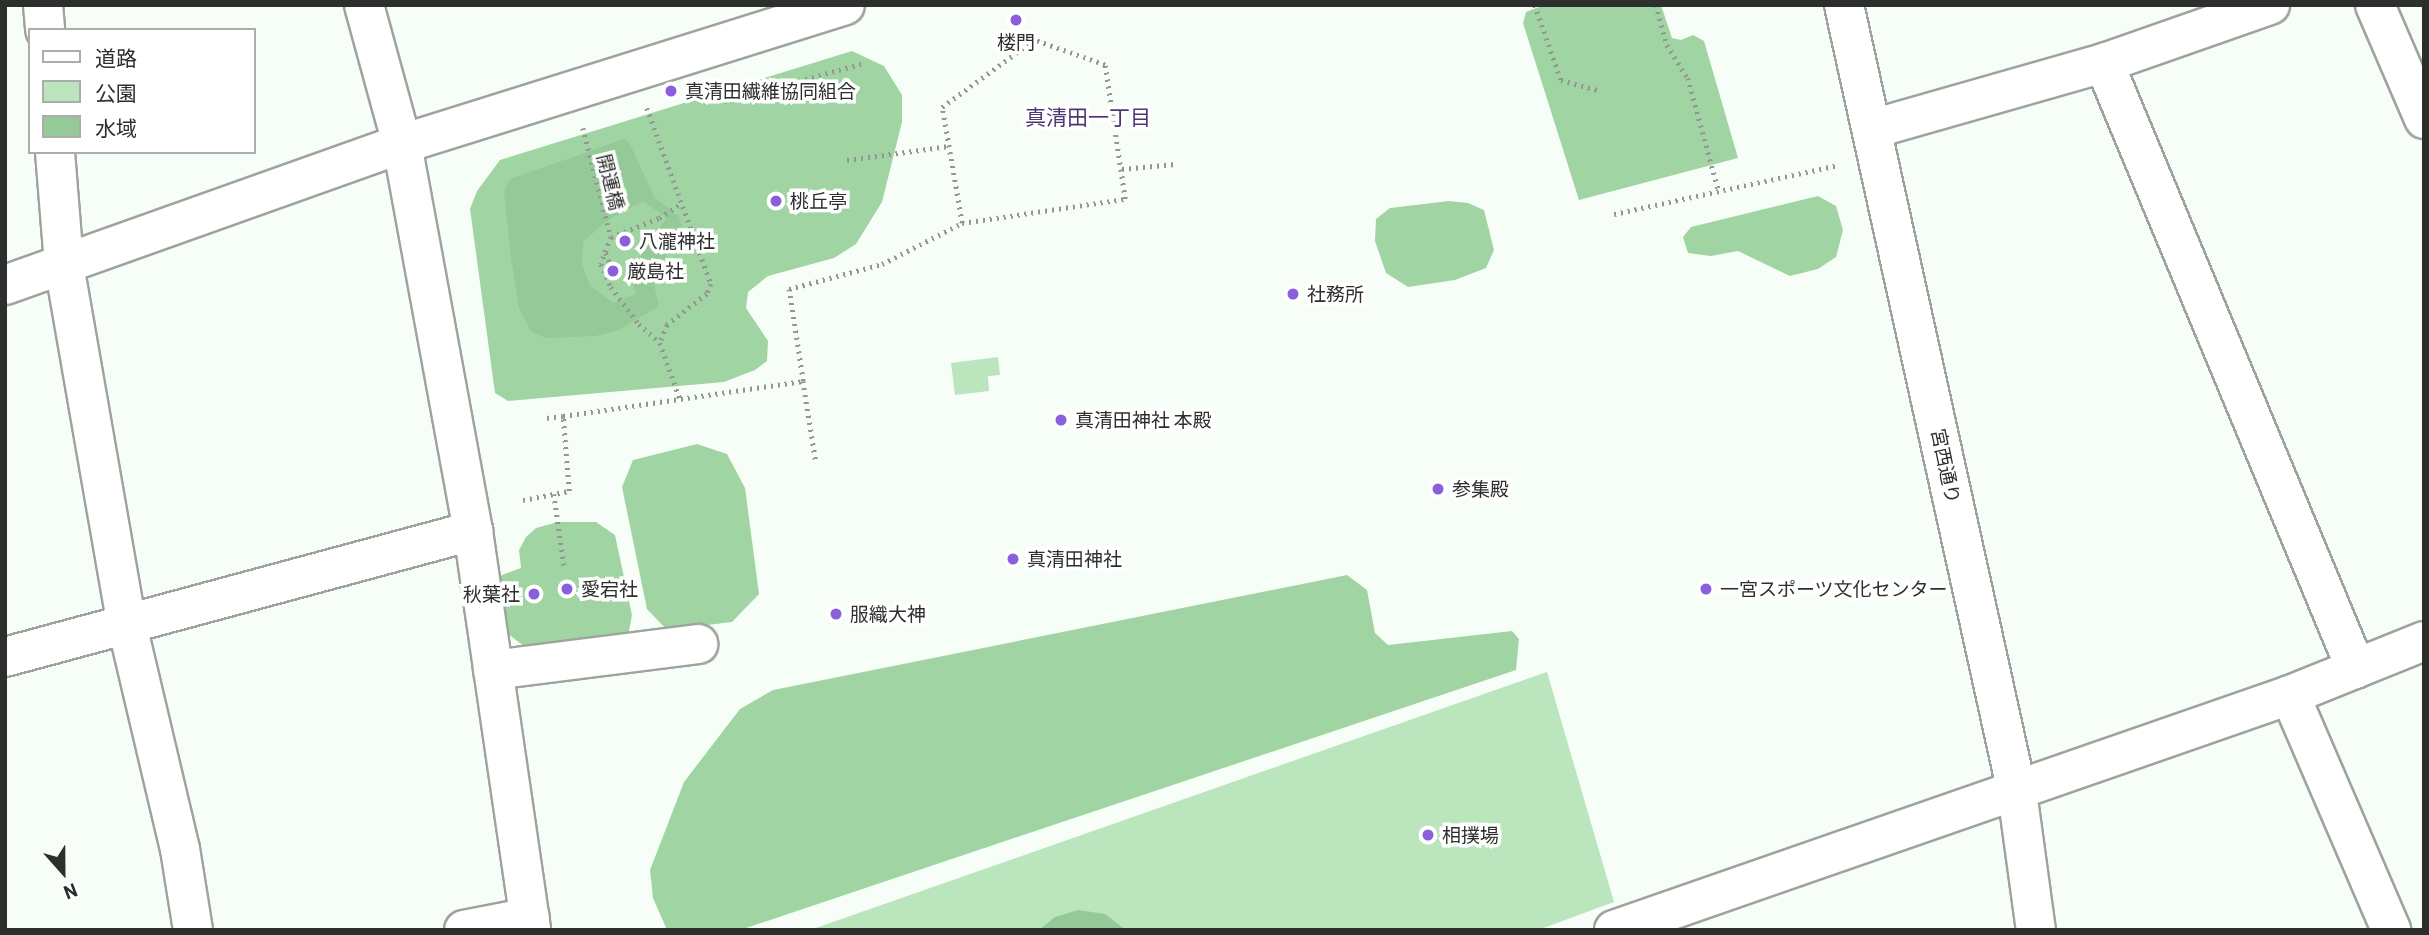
<!DOCTYPE html>
<meta charset="utf-8">
<style>
body{margin:0}
#map{position:relative;width:2429px;height:935px;overflow:hidden;background:#f7fdf7;font-family:Barlow,"Noto Sans JP",sans-serif}
div>[style]{position:absolute}
.green>*{inset:0;background:#bbe5bd}
.forest>*{inset:0;background:#a0d5a3}
.water>*{inset:0;background:#95ca98}
.path>*{height:4.5px;margin-top:-2.25px;transform-origin:0;background:repeating-linear-gradient(90deg,#939793 0 2px,transparent 0 7px)}
.roads{filter:drop-shadow(2px 0 #9ea39e) drop-shadow(-2px 0 #9ea39e) drop-shadow(0 2px #9ea39e) drop-shadow(0 -2px #9ea39e)}
.minor>*{height:38px;margin:-19px;padding:0 19px;transform-origin:19px;border-radius:19px;background:#fff}
.dots>*{width:19px;height:19px;translate:-50% -50%;box-sizing:border-box;border:4px solid #fff;border-radius:50%}
span{translate:-50% -50%;white-space:nowrap;text-align:center;line-height:1.15;-webkit-text-stroke:7px #fff;paint-order:stroke}
.poi-label{font-size:19px;color:#2d2f2d}
.left{translate:0 -50%;text-align:left}
.right{translate:-100% -50%;text-align:right}
.street-label{font-size:19px;color:#2d2f2d}
.neighbourhood-label{font-size:21px;color:#4a3773}
.frame{position:absolute;inset:0;border:7px solid #2d2f2d;pointer-events:none}
.legend{position:absolute;left:28px;top:28px;width:228px;height:126px;box-sizing:border-box;background:#fff;border:2px solid #abacab;margin:0;padding:9px 12px;list-style:none;font-size:21px;color:#2d2f2d}
.legend li{display:flex;align-items:center;gap:14px;height:35px}
.legend b{width:35px;border:2px solid #abacab}
.north{position:absolute;left:28px;top:837px;width:70px;height:70px;-webkit-text-stroke:5px #fff;paint-order:stroke;rotate:159deg;font-size:19px;font-weight:700;line-height:28px;text-align:center;color:#2d2f2d}
.north::after{content:'';display:block;margin:auto;width:24px;height:32px;background:#2d2f2d;clip-path:polygon(50% 0,100% 100%,50% 72%,0 100%)}
</style>
<div id="map">
<div class="green">
<div style="clip-path:polygon(998px 357px,1000px 375px,988px 376px,989px 391px,955px 395px,951px 363px)"></div>
<div style="clip-path:polygon(1547px 672px,1614px 902px,1538px 930px,810px 930px)"></div>
</div>
<div class="forest">
<div style="clip-path:polygon(1544px 5px,1661px 5px,1672px 38px,1681px 40px,1693px 35px,1704px 41px,1738px 158px,1579px 200px,1523px 23px,1526px 12px)"></div>
<div style="clip-path:polygon(852px 51px,884px 66px,902px 95px,902px 122px,882px 202px,856px 244px,834px 258px,768px 276px,748px 292px,746px 308px,768px 341px,767px 361px,755px 370px,724px 382px,508px 401px,495px 393px,470px 209px,477px 191px,500px 160px)"></div>
<div style="clip-path:polygon(1818px 196px,1836px 206px,1843px 230px,1836px 257px,1818px 269px,1790px 276px,1738px 251px,1711px 256px,1688px 253px,1683px 237px,1691px 227px)"></div>
<div style="clip-path:polygon(1449px 201px,1468px 203px,1484px 210px,1494px 250px,1486px 268px,1455px 280px,1408px 287px,1386px 273px,1375px 241px,1376px 219px,1390px 208px)"></div>
<div style="clip-path:polygon(697px 444px,727px 454px,745px 488px,759px 594px,732px 622px,667px 630px,647px 609px,622px 487px,633px 460px)"></div>
<div style="clip-path:polygon(558px 522px,596px 522px,615px 535px,632px 615px,629px 631px,615px 639px,529px 650px,508px 634px,496px 581px,502px 575px,521px 568px,519px 550px,526px 537px,536px 528px)"></div>
<div style="clip-path:polygon(1347px 575px,1367px 590px,1375px 633px,1388px 645px,1512px 631px,1519px 639px,1516px 670px,740px 930px,667px 930px,653px 898px,650px 870px,684px 782px,740px 709px,773px 690px)"></div>
</div>
<div class="water">
<div style="clip-path:polygon(evenodd,624px 139px,630px 144px,654px 197px,679px 217px,682px 225px,653px 281px,659px 306px,617px 331px,595px 336px,545px 338px,531px 331px,519px 308px,511px 258px,504px 193px,507px 184px,513px 178px,624px 139px,643px 201px,667px 218px,642px 252px,633px 285px,636px 294px,613px 303px,590px 285px,582px 265px,583px 242px,608px 220px,643px 201px)"></div>
<div style="clip-path:polygon(1078px 910px,1105px 914px,1126px 930px,1039px 930px,1055px 917px)"></div>
</div>
<div class="path">
<div style="left:1535px;top:5px;width:79px;rotate:70.9deg"></div>
<div style="left:1561px;top:80px;width:41px;rotate:15.4deg"></div>
<div style="left:1656px;top:5px;width:41px;rotate:74.6deg"></div>
<div style="left:1667px;top:45px;width:39px;rotate:58deg"></div>
<div style="left:1688px;top:78px;width:118px;rotate:74.8deg"></div>
<div style="left:724px;top:101px;width:146px;rotate:-15.1deg"></div>
<div style="left:647px;top:108px;width:187px;rotate:70deg"></div>
<div style="left:711px;top:284px;width:11px;rotate:112deg"></div>
<div style="left:707px;top:294px;width:51px;rotate:142.2deg"></div>
<div style="left:667px;top:325px;width:19px;rotate:111deg"></div>
<div style="left:660px;top:343px;width:59px;rotate:70.3deg"></div>
<div style="left:583px;top:128px;width:113px;rotate:75.6deg"></div>
<div style="left:611px;top:237px;width:52px;rotate:-21.6deg"></div>
<div style="left:659px;top:218px;width:27px;rotate:-33deg"></div>
<div style="left:847px;top:160px;width:103px;rotate:-7.8deg"></div>
<div style="left:1122px;top:169px;width:53px;rotate:-5.4deg"></div>
<div style="left:1614px;top:214px;width:230px;rotate:-12.3deg"></div>
<div style="left:962px;top:223px;width:118px;rotate:-99.8deg"></div>
<div style="left:942px;top:107px;width:114px;rotate:-36.1deg"></div>
<div style="left:611px;top:237px;width:29px;rotate:110deg"></div>
<div style="left:601px;top:264px;width:25px;rotate:67deg"></div>
<div style="left:611px;top:287px;width:46px;rotate:52.9deg"></div>
<div style="left:639px;top:324px;width:28px;rotate:42deg"></div>
<div style="left:606px;top:253px;width:14px;rotate:69deg"></div>
<div style="left:803px;top:381px;width:82px;rotate:80.9deg"></div>
<div style="left:547px;top:418px;width:16px;rotate:-7deg"></div>
<div style="left:554px;top:494px;width:72px;rotate:82deg"></div>
<div style="left:523px;top:500px;width:47px;rotate:-11.1deg"></div>
<div style="left:569px;top:491px;width:75px;rotate:-94.6deg"></div>
<div style="left:563px;top:416px;width:243px;rotate:-8.3deg"></div>
<div style="left:803px;top:381px;width:93px;rotate:-98.7deg"></div>
<div style="left:789px;top:289px;width:96px;rotate:-15deg"></div>
<div style="left:882px;top:264px;width:90px;rotate:-27.1deg"></div>
<div style="left:962px;top:223px;width:165px;rotate:-8.4deg"></div>
<div style="left:1125px;top:199px;width:135px;rotate:-98.5deg"></div>
<div style="left:1105px;top:65px;width:75px;rotate:-160.6deg"></div>
<div style="left:1034px;top:40px;width:13px;rotate:-103deg"></div>
</div>
<div class="roads">
<div class="minor">
<div style="left:43px;top:5px;width:25px;rotate:85deg"></div>
<div style="left:364px;top:5px;width:144px;rotate:74.7deg"></div>
<div style="left:402px;top:144px;width:393px;rotate:79.6deg"></div>
<div style="left:473px;top:531px;width:403px;rotate:81.7deg"></div>
<div style="left:1844px;top:5px;width:806px;rotate:77.6deg"></div>
<div style="left:2017px;top:792px;width:139px;rotate:82.2deg"></div>
<div style="left:2375px;top:5px;width:124px;rotate:66.7deg"></div>
<div style="left:2104px;top:63px;width:656px;rotate:67.42deg"></div>
<div style="left:1872px;top:129px;width:241px;rotate:-15.9deg"></div>
<div style="left:2104px;top:63px;width:176px;rotate:-19.3deg"></div>
<div style="left:55px;top:152px;width:113px;rotate:85.4deg"></div>
<div style="left:64px;top:265px;width:365px;rotate:80.1deg"></div>
<div style="left:127px;top:625px;width:230px;rotate:76.7deg"></div>
<div style="left:180px;top:849px;width:82px;rotate:80.9deg"></div>
<div style="left:5px;top:285px;width:421px;rotate:-19.6deg"></div>
<div style="left:402px;top:144px;width:464px;rotate:-17.4deg"></div>
<div style="left:5px;top:657px;width:485px;rotate:-15.1deg"></div>
<div style="left:493px;top:670px;width:207px;rotate:-7.2deg"></div>
<div style="left:2290px;top:695px;width:256px;rotate:66.7deg"></div>
<div style="left:464px;top:930px;width:67px;rotate:-11.1deg"></div>
<div style="left:1614px;top:930px;width:716px;rotate:-19.17deg"></div>
<div style="left:2290px;top:695px;width:144px;rotate:-21.9deg"></div>
</div>
</div>
<div class="dots">
<div style="left:1016px;top:20px;background:#8960da"></div>
<div style="left:671px;top:91px;background:#8960da"></div>
<div style="left:776px;top:201px;background:#8960da"></div>
<div style="left:625px;top:241px;background:#8960da"></div>
<div style="left:613px;top:271px;background:#8960da"></div>
<div style="left:1293px;top:294px;background:#8960da"></div>
<div style="left:1061px;top:420px;background:#8960da"></div>
<div style="left:1438px;top:489px;background:#8960da"></div>
<div style="left:1013px;top:559px;background:#8960da"></div>
<div style="left:567px;top:589px;background:#8960da"></div>
<div style="left:1706px;top:589px;background:#8960da"></div>
<div style="left:534px;top:594px;background:#8960da"></div>
<div style="left:836px;top:614px;background:#8960da"></div>
<div style="left:1428px;top:835px;background:#8960da"></div>
</div>
<div class="poi-label">
<span style="left:1016px;top:42px">楼門</span>
<span class="left" style="left:685px;top:91px">真清田繊維協同組合</span>
<span class="left" style="left:790px;top:201px">桃丘亭</span>
<span class="left" style="left:639px;top:241px">八瀧神社</span>
<span class="left" style="left:627px;top:271px">厳島社</span>
<span class="left" style="left:1307px;top:294px">社務所</span>
<span class="left" style="left:1075px;top:420px">真清田神社 本殿</span>
<span class="left" style="left:1452px;top:489px">参集殿</span>
<span class="left" style="left:1027px;top:559px">真清田神社</span>
<span class="left" style="left:581px;top:589px">愛宕社</span>
<span class="left" style="left:1720px;top:589px">一宮スポーツ文化センター</span>
<span class="right" style="left:520px;top:594px">秋葉社</span>
<span class="left" style="left:850px;top:614px">服織大神</span>
<span class="left" style="left:1442px;top:835px">相撲場</span>
</div>
<div class="street-label">
<span style="left:611px;top:182px;rotate:76deg">開運橋</span>
<span style="left:1946px;top:466px;rotate:78deg">宮西通り</span>
</div>
<div class="neighbourhood-label">
<span style="left:1088px;top:117px">真清田一丁目</span>
</div>
<div class="frame"></div>
<ul class="legend">
<li><b style="height:9px;background:#fff"></b>道路</li>
<li><b style="height:19px;background:#bbe5bd"></b>公園</li>
<li><b style="height:19px;background:#95ca98"></b>水域</li>
</ul>
<div class="north">N</div>
</div>
